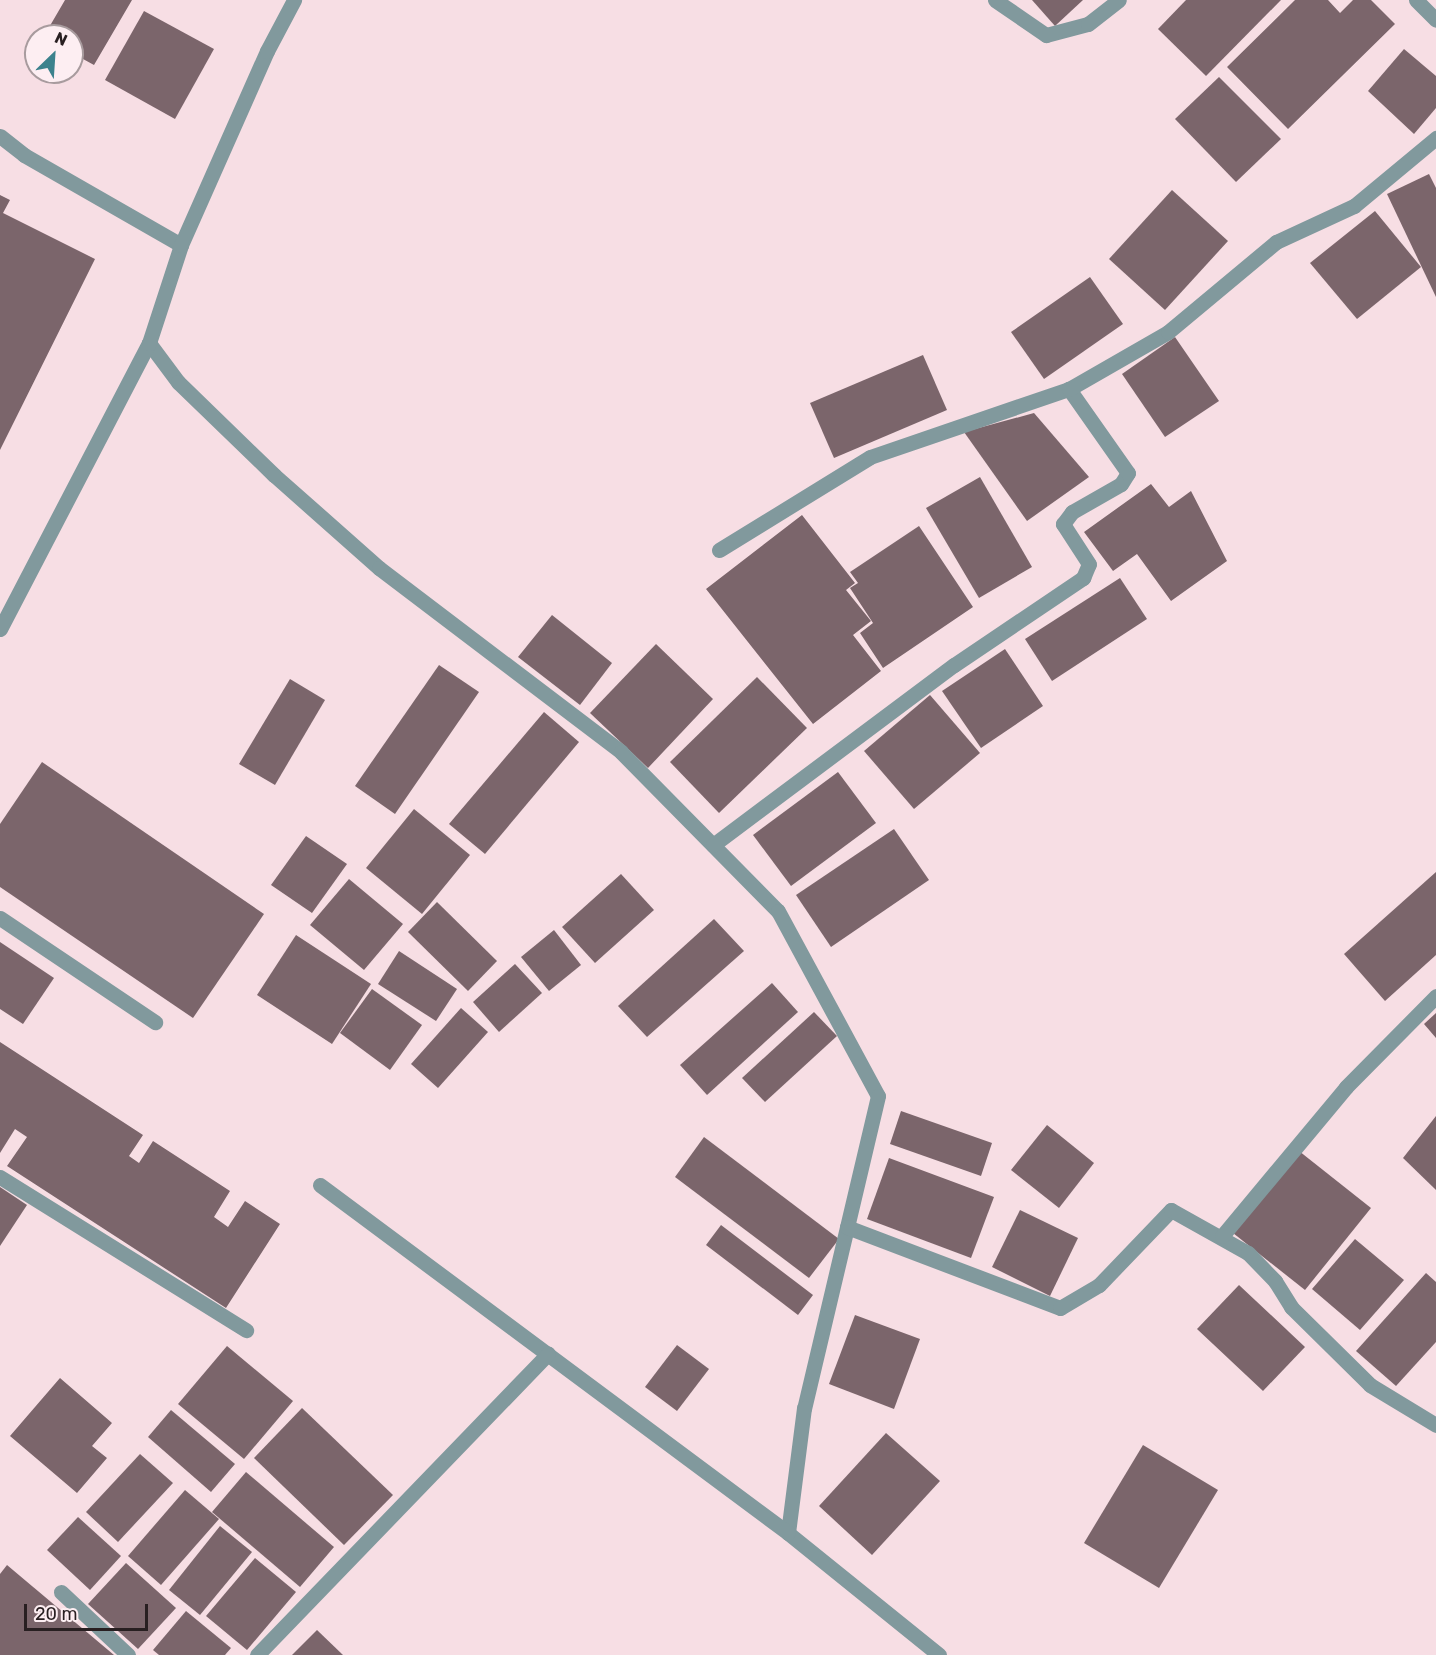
<!DOCTYPE html>
<style>
body{margin:0}
#map{position:relative;width:1436px;height:1655px;overflow:hidden;background:#f7dee4;font-family:Rubik,sans-serif}
div>[style]{position:absolute}
.building>*{inset:0;background:#7b656b}
.lane>*{height:15px;margin:-7.5px;padding:0 7.5px;transform-origin:7.5px;border-radius:7.5px;background:#81999d}
.street>*{height:15px;margin:-7.5px;padding:0 7.5px;transform-origin:7.5px;border-radius:7.5px;background:#81999d}
span{translate:-50% -50%;white-space:nowrap;text-align:center;line-height:1.15;-webkit-text-stroke:6px #fdeef2;paint-order:stroke}
.north{position:absolute;left:24px;top:24px;width:60px;height:60px;box-sizing:border-box;background:#fdeef2;border:2px solid #a89b9e;border-radius:50%;rotate:25deg;font-size:16px;font-weight:700;line-height:24px;text-align:center;color:#281f21}
.north::after{content:'';display:block;margin:auto;width:21px;height:27px;background:#3c828d;clip-path:polygon(50% 0,100% 100%,50% 72%,0 100%)}
.scale{position:absolute;left:24px;top:1604px;width:124px;height:27px;box-sizing:border-box;border:3px solid #281f21;border-top:0;padding-left:8px;font-size:18px;line-height:21px;white-space:nowrap;color:#281f21;-webkit-text-stroke:4px #fdeef2;paint-order:stroke}
</style>
<div id="map">
<div class="building">
<div style="clip-path:polygon(65px 0,132px 0,94px 65px,72px 53px,72px 36px,44px 36px)"></div>
<div style="clip-path:polygon(1032px 0,1083px 0,1055px 26px)"></div>
<div style="clip-path:polygon(1186px 0,1281px 0,1206px 76px,1158px 29px)"></div>
<div style="clip-path:polygon(1295px 0,1328px 0,1340px 13px,1353px 0,1371px 0,1395px 24px,1288px 129px,1227px 67px)"></div>
<div style="clip-path:polygon(144px 11px,214px 49px,175px 119px,105px 80px)"></div>
<div style="clip-path:polygon(1404px 49px,1436px 76px,1436px 108px,1414px 134px,1368px 91px)"></div>
<div style="clip-path:polygon(1219px 77px,1281px 139px,1236px 182px,1175px 119px)"></div>
<div style="clip-path:polygon(1429px 174px,1436px 188px,1436px 297px,1387px 194px)"></div>
<div style="clip-path:polygon(1172px 190px,1228px 241px,1165px 310px,1109px 259px)"></div>
<div style="clip-path:polygon(0 195px,10px 200px,3px 213px,95px 259px,0 450px)"></div>
<div style="clip-path:polygon(1375px 211px,1421px 267px,1357px 319px,1310px 263px)"></div>
<div style="clip-path:polygon(1090px 277px,1123px 324px,1044px 379px,1011px 332px)"></div>
<div style="clip-path:polygon(1175px 337px,1219px 401px,1165px 437px,1122px 374px)"></div>
<div style="clip-path:polygon(923px 355px,947px 410px,834px 458px,810px 403px)"></div>
<div style="clip-path:polygon(1034px 413px,1089px 477px,1027px 521px,964px 432px)"></div>
<div style="clip-path:polygon(980px 477px,1032px 567px,979px 598px,926px 508px)"></div>
<div style="clip-path:polygon(1151px 484px,1169px 507px,1191px 491px,1227px 561px,1171px 601px,1137px 554px,1113px 571px,1084px 532px)"></div>
<div style="clip-path:polygon(802px 515px,855px 583px,846px 590px,871px 621px,853px 635px,881px 671px,813px 724px,706px 589px)"></div>
<div style="clip-path:polygon(919px 526px,973px 607px,883px 668px,860px 633px,873px 623px,850px 588px,858px 583px,850px 572px)"></div>
<div style="clip-path:polygon(1120px 578px,1147px 619px,1052px 681px,1025px 639px)"></div>
<div style="clip-path:polygon(552px 615px,612px 663px,580px 705px,518px 657px)"></div>
<div style="clip-path:polygon(656px 644px,713px 699px,648px 768px,590px 713px)"></div>
<div style="clip-path:polygon(1005px 649px,1043px 706px,981px 748px,942px 691px)"></div>
<div style="clip-path:polygon(439px 665px,479px 692px,395px 814px,355px 786px)"></div>
<div style="clip-path:polygon(757px 677px,807px 728px,719px 813px,670px 762px)"></div>
<div style="clip-path:polygon(290px 679px,325px 700px,275px 785px,239px 764px)"></div>
<div style="clip-path:polygon(930px 695px,980px 753px,914px 809px,864px 751px)"></div>
<div style="clip-path:polygon(544px 712px,579px 742px,485px 854px,449px 824px)"></div>
<div style="clip-path:polygon(42px 762px,264px 914px,193px 1018px,0 887px,0 824px)"></div>
<div style="clip-path:polygon(838px 772px,876px 823px,791px 886px,753px 835px)"></div>
<div style="clip-path:polygon(414px 809px,470px 855px,422px 914px,366px 868px)"></div>
<div style="clip-path:polygon(894px 829px,929px 880px,831px 947px,796px 895px)"></div>
<div style="clip-path:polygon(306px 836px,347px 864px,312px 913px,271px 885px)"></div>
<div style="clip-path:polygon(1436px 872px,1436px 955px,1385px 1001px,1344px 954px)"></div>
<div style="clip-path:polygon(621px 874px,654px 910px,595px 963px,562px 927px)"></div>
<div style="clip-path:polygon(349px 879px,403px 924px,364px 970px,310px 925px)"></div>
<div style="clip-path:polygon(437px 902px,497px 961px,468px 991px,408px 932px)"></div>
<div style="clip-path:polygon(714px 919px,744px 951px,647px 1037px,618px 1006px)"></div>
<div style="clip-path:polygon(554px 930px,581px 965px,549px 991px,521px 957px)"></div>
<div style="clip-path:polygon(296px 935px,371px 984px,332px 1044px,257px 995px)"></div>
<div style="clip-path:polygon(0 942px,54px 978px,23px 1024px,0 1009px)"></div>
<div style="clip-path:polygon(399px 951px,457px 989px,436px 1021px,378px 984px)"></div>
<div style="clip-path:polygon(515px 964px,542px 993px,499px 1032px,473px 1002px)"></div>
<div style="clip-path:polygon(772px 983px,798px 1012px,707px 1095px,680px 1065px)"></div>
<div style="clip-path:polygon(372px 989px,422px 1025px,390px 1070px,340px 1033px)"></div>
<div style="clip-path:polygon(461px 1008px,488px 1032px,438px 1088px,411px 1064px)"></div>
<div style="clip-path:polygon(814px 1012px,837px 1036px,765px 1102px,742px 1078px)"></div>
<div style="clip-path:polygon(1436px 1013px,1436px 1038px,1424px 1024px)"></div>
<div style="clip-path:polygon(0 1042px,143px 1135px,129px 1156px,139px 1163px,153px 1141px,230px 1191px,214px 1217px,228px 1227px,245px 1201px,280px 1224px,226px 1308px,7px 1166px,27px 1137px,15px 1129px,0 1153px)"></div>
<div style="clip-path:polygon(901px 1111px,992px 1143px,981px 1176px,890px 1144px)"></div>
<div style="clip-path:polygon(1436px 1116px,1436px 1190px,1403px 1158px)"></div>
<div style="clip-path:polygon(1047px 1125px,1094px 1163px,1059px 1208px,1011px 1170px)"></div>
<div style="clip-path:polygon(704px 1137px,839px 1239px,809px 1278px,675px 1177px)"></div>
<div style="clip-path:polygon(1299px 1151px,1371px 1208px,1305px 1290px,1233px 1233px)"></div>
<div style="clip-path:polygon(889px 1158px,994px 1197px,971px 1258px,867px 1219px)"></div>
<div style="clip-path:polygon(0 1187px,27px 1205px,0 1246px)"></div>
<div style="clip-path:polygon(1020px 1210px,1078px 1238px,1050px 1296px,992px 1267px)"></div>
<div style="clip-path:polygon(721px 1225px,813px 1295px,798px 1315px,706px 1245px)"></div>
<div style="clip-path:polygon(1355px 1239px,1404px 1280px,1360px 1330px,1312px 1289px)"></div>
<div style="clip-path:polygon(1426px 1273px,1436px 1282px,1436px 1342px,1396px 1386px,1356px 1351px)"></div>
<div style="clip-path:polygon(1239px 1285px,1305px 1347px,1263px 1391px,1197px 1329px)"></div>
<div style="clip-path:polygon(855px 1315px,920px 1339px,894px 1409px,829px 1384px)"></div>
<div style="clip-path:polygon(677px 1345px,709px 1369px,677px 1411px,645px 1387px)"></div>
<div style="clip-path:polygon(227px 1346px,293px 1401px,244px 1459px,178px 1404px)"></div>
<div style="clip-path:polygon(60px 1378px,112px 1423px,92px 1446px,107px 1458px,77px 1493px,10px 1436px)"></div>
<div style="clip-path:polygon(302px 1408px,393px 1495px,344px 1545px,254px 1458px)"></div>
<div style="clip-path:polygon(171px 1410px,235px 1464px,211px 1492px,148px 1437px)"></div>
<div style="clip-path:polygon(886px 1433px,940px 1481px,872px 1555px,819px 1506px)"></div>
<div style="clip-path:polygon(1143px 1445px,1218px 1490px,1159px 1588px,1084px 1543px)"></div>
<div style="clip-path:polygon(140px 1454px,173px 1483px,118px 1542px,86px 1512px)"></div>
<div style="clip-path:polygon(246px 1472px,334px 1547px,300px 1587px,212px 1512px)"></div>
<div style="clip-path:polygon(185px 1490px,219px 1519px,161px 1585px,128px 1556px)"></div>
<div style="clip-path:polygon(78px 1517px,121px 1556px,90px 1590px,47px 1550px)"></div>
<div style="clip-path:polygon(220px 1526px,252px 1552px,200px 1615px,169px 1590px)"></div>
<div style="clip-path:polygon(255px 1558px,296px 1592px,247px 1650px,206px 1616px)"></div>
<div style="clip-path:polygon(126px 1563px,176px 1608px,138px 1649px,88px 1604px)"></div>
<div style="clip-path:polygon(7px 1565px,114px 1655px,0 1655px,0 1574px)"></div>
<div style="clip-path:polygon(186px 1611px,231px 1648px,225px 1655px,159px 1655px,153px 1650px)"></div>
<div style="clip-path:polygon(317px 1630px,343px 1655px,292px 1655px)"></div>
</div>
<div class="lane">
<div style="left:0;top:136px;width:31px;rotate:38deg"></div>
<div style="left:24px;top:155px;width:181px;rotate:29.8deg"></div>
<div style="left:0;top:918px;width:187px;rotate:33.9deg"></div>
</div>
<div class="street">
<div style="left:995px;top:0;width:62px;rotate:34.5deg"></div>
<div style="left:1046px;top:35px;width:43px;rotate:-14.7deg"></div>
<div style="left:1088px;top:24px;width:39px;rotate:-38deg"></div>
<div style="left:1416px;top:0;width:28px;rotate:45deg"></div>
<div style="left:149px;top:343px;width:49px;rotate:53.4deg"></div>
<div style="left:178px;top:382px;width:134px;rotate:44.1deg"></div>
<div style="left:274px;top:475px;width:140px;rotate:41.5deg"></div>
<div style="left:379px;top:568px;width:304px;rotate:37.2deg"></div>
<div style="left:621px;top:752px;width:223px;rotate:45.4deg"></div>
<div style="left:778px;top:911px;width:210px;rotate:61.6deg"></div>
<div style="left:878px;top:1096px;width:321px;rotate:103.3deg"></div>
<div style="left:804px;top:1408px;width:126px;rotate:97.3deg"></div>
<div style="left:788px;top:1533px;width:194px;rotate:38.9deg"></div>
<div style="left:719px;top:550px;width:177px;rotate:-31.6deg"></div>
<div style="left:870px;top:457px;width:210px;rotate:-18.9deg"></div>
<div style="left:0;top:629px;width:322px;rotate:-62.5deg"></div>
<div style="left:149px;top:343px;width:103px;rotate:-71.9deg"></div>
<div style="left:181px;top:245px;width:212px;rotate:-66.1deg"></div>
<div style="left:267px;top:51px;width:58px;rotate:-62.1deg"></div>
<div style="left:713px;top:845px;width:301px;rotate:-36.8deg"></div>
<div style="left:954px;top:665px;width:156px;rotate:-34deg"></div>
<div style="left:1083px;top:578px;width:15px;rotate:-67deg"></div>
<div style="left:1089px;top:564px;width:48px;rotate:-123deg"></div>
<div style="left:1063px;top:524px;width:15px;rotate:-53deg"></div>
<div style="left:1072px;top:512px;width:56px;rotate:-29.7deg"></div>
<div style="left:1121px;top:484px;width:13px;rotate:-58deg"></div>
<div style="left:1128px;top:473px;width:103px;rotate:-125.1deg"></div>
<div style="left:1069px;top:389px;width:114px;rotate:-29.9deg"></div>
<div style="left:1168px;top:332px;width:141px;rotate:-39.8deg"></div>
<div style="left:1276px;top:242px;width:86px;rotate:-24.8deg"></div>
<div style="left:1354px;top:206px;width:107px;rotate:-39.7deg"></div>
<div style="left:0;top:1177px;width:290px;rotate:31.9deg"></div>
<div style="left:320px;top:1185px;width:583px;rotate:36.63deg"></div>
<div style="left:847px;top:1227px;width:228px;rotate:20.8deg"></div>
<div style="left:1060px;top:1308px;width:45px;rotate:-30.5deg"></div>
<div style="left:1099px;top:1285px;width:104px;rotate:-46.2deg"></div>
<div style="left:1171px;top:1210px;width:88px;rotate:29.2deg"></div>
<div style="left:1248px;top:1253px;width:39px;rotate:46deg"></div>
<div style="left:1275px;top:1281px;width:31px;rotate:58deg"></div>
<div style="left:1291px;top:1307px;width:111px;rotate:44.6deg"></div>
<div style="left:1370px;top:1385px;width:77px;rotate:31.2deg"></div>
<div style="left:1222px;top:1236px;width:194px;rotate:-50.2deg"></div>
<div style="left:1346px;top:1087px;width:128px;rotate:-45.3deg"></div>
<div style="left:61px;top:1592px;width:92px;rotate:43.2deg"></div>
<div style="left:257px;top:1655px;width:419px;rotate:-46deg"></div>
</div>
<div class="north">N</div>
<div class="scale">20 m</div>
</div>
